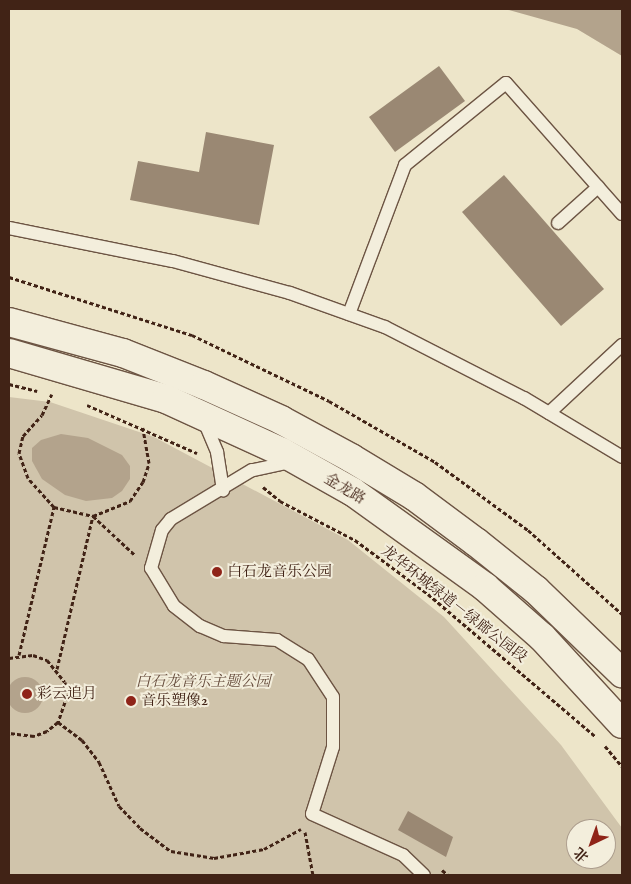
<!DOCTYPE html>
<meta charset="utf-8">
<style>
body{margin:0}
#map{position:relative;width:631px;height:884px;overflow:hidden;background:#ede5c9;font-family:"IM FELL English","Noto Serif SC",serif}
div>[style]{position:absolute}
.green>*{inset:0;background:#d0c4ab}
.water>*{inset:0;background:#b3a38c}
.round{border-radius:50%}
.building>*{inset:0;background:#9a8873}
.path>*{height:3px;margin-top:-1.5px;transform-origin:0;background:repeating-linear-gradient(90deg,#412316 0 4px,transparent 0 6.5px)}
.roads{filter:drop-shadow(1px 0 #6c5443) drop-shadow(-1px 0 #6c5443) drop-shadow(0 1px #6c5443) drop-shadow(0 -1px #6c5443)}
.service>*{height:12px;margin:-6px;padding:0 6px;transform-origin:6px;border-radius:6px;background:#f3eedc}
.secondary>*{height:28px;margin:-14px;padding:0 14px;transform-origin:14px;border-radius:14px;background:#f3eedc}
.dots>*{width:14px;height:14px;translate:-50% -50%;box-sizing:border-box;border:2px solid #f3eedc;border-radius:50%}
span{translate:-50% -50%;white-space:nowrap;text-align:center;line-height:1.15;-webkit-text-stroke:4px #f3eedc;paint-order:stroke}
.street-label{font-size:15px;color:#412316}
.poi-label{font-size:15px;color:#412316}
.left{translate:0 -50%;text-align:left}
.park-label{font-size:15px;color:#654b3b;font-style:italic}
.frame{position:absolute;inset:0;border:10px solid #412316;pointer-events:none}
.north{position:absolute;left:566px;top:819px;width:50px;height:50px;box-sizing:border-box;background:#f3eedc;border:1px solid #ac9d8d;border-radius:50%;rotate:222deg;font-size:14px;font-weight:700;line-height:20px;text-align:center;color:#412316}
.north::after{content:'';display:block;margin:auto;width:18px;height:22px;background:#8f2418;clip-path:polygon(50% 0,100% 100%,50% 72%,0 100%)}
</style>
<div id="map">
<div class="green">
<div style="clip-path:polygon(evenodd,9px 397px,50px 402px,154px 437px,348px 540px,444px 617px,561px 745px,622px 828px,622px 875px,9px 875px,9px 397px,576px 829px,606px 829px,606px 859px,576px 859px,576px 829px)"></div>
</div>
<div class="water">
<div style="clip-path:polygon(505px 9px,622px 9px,622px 56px,577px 29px)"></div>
<div style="clip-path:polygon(61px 434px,88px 438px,122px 455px,130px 466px,130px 479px,122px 491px,112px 498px,86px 501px,65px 495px,42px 479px,32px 461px,32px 448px,41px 440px)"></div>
<div class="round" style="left:7px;top:677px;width:36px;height:36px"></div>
</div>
<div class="building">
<div style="clip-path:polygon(439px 66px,465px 101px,395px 152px,369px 117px)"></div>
<div style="clip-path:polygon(206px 132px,274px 145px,259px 225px,130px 200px,138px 161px,199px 172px)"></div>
<div style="clip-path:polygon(504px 175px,604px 289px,561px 326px,462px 212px)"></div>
<div style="clip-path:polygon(408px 811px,453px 837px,446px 857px,398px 830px)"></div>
</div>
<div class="path">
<div style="left:9px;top:277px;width:192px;rotate:17.6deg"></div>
<div style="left:192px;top:335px;width:152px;rotate:25.7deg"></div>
<div style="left:329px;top:401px;width:122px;rotate:29.9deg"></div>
<div style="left:435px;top:462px;width:115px;rotate:36.2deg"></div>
<div style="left:528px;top:530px;width:126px;rotate:41.8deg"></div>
<div style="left:9px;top:384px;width:29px;rotate:14deg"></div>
<div style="left:87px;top:405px;width:120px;rotate:23.6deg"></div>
<div style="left:263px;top:487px;width:22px;rotate:39deg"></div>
<div style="left:280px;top:501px;width:85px;rotate:27.5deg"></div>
<div style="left:355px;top:540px;width:91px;rotate:36.5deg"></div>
<div style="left:428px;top:594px;width:219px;rotate:40.4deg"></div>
<div style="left:54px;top:507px;width:40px;rotate:13deg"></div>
<div style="left:93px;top:516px;width:57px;rotate:42.9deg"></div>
<div style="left:19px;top:655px;width:152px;rotate:-76.7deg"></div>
<div style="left:54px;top:507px;width:39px;rotate:-132deg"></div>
<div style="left:28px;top:478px;width:27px;rotate:-110deg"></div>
<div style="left:19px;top:453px;width:17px;rotate:-77deg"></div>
<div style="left:23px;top:436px;width:28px;rotate:-48deg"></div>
<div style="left:42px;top:415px;width:23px;rotate:-65deg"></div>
<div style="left:9px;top:658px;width:24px;rotate:-7deg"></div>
<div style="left:33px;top:655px;width:15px;rotate:20deg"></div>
<div style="left:47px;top:660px;width:28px;rotate:51deg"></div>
<div style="left:65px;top:682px;width:14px;rotate:82deg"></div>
<div style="left:67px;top:696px;width:28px;rotate:109deg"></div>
<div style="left:58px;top:722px;width:14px;rotate:141deg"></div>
<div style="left:47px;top:731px;width:14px;rotate:159deg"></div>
<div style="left:34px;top:736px;width:25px;rotate:-173deg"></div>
<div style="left:57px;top:669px;width:157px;rotate:-76.8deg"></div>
<div style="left:93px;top:516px;width:40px;rotate:-22deg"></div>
<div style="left:130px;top:501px;width:23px;rotate:-56deg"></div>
<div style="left:143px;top:482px;width:20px;rotate:-72deg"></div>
<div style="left:149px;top:463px;width:36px;rotate:-100deg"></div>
<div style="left:58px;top:722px;width:30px;rotate:37deg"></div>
<div style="left:82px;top:740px;width:28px;rotate:52deg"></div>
<div style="left:99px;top:762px;width:48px;rotate:65.6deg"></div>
<div style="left:119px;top:806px;width:30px;rotate:46deg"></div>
<div style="left:140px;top:828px;width:39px;rotate:37deg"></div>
<div style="left:171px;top:851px;width:44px;rotate:9.2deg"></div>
<div style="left:214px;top:858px;width:51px;rotate:-10.2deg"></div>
<div style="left:264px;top:849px;width:42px;rotate:-28.4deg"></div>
<div style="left:605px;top:746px;width:26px;rotate:50deg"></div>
<div style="left:305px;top:832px;width:44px;rotate:79.5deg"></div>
<div style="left:442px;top:870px;width:8px;rotate:40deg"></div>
</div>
<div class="roads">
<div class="service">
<div style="left:558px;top:223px;width:54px;rotate:-42deg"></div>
<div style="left:9px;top:228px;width:167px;rotate:11.4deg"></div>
<div style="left:173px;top:261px;width:121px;rotate:15.3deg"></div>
<div style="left:290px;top:293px;width:101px;rotate:19.7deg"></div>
<div style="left:385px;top:327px;width:156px;rotate:27.1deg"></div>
<div style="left:524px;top:398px;width:114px;rotate:31deg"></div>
<div style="left:349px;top:314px;width:159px;rotate:-69.4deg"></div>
<div style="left:405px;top:165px;width:130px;rotate:-39.1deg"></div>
<div style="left:506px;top:83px;width:175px;rotate:48.5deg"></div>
<div style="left:549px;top:413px;width:100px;rotate:-43deg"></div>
<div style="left:204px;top:421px;width:34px;rotate:67deg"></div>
<div style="left:217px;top:452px;width:39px;rotate:81deg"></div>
<div style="left:291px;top:462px;width:40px;rotate:168deg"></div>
<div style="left:252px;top:470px;width:95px;rotate:148.8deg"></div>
<div style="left:171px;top:519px;width:14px;rotate:129deg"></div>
<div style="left:162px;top:530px;width:40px;rotate:106deg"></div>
<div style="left:151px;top:568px;width:44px;rotate:58.8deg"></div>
<div style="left:174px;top:606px;width:33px;rotate:38deg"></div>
<div style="left:200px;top:626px;width:26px;rotate:23deg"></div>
<div style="left:224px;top:636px;width:53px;rotate:4.3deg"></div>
<div style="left:277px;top:640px;width:36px;rotate:32deg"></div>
<div style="left:308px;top:659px;width:45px;rotate:56.7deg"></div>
<div style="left:333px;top:697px;width:50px;rotate:90deg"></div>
<div style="left:333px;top:747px;width:70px;rotate:107.4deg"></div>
<div style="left:312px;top:814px;width:100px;rotate:24.3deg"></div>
<div style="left:403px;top:855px;width:29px;rotate:44deg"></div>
</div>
<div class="secondary">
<div style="left:9px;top:322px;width:118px;rotate:15.2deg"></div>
<div style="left:123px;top:353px;width:87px;rotate:21.6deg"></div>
<div style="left:204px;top:385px;width:85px;rotate:24.4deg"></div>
<div style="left:281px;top:420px;width:80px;rotate:28.5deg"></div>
<div style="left:351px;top:458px;width:74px;rotate:31.1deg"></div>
<div style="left:414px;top:496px;width:77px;rotate:36.6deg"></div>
<div style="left:476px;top:542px;width:77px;rotate:38.7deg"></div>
<div style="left:536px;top:590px;width:120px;rotate:44deg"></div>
<div style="left:9px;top:353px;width:164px;rotate:16.3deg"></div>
<div style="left:166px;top:399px;width:128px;rotate:24.6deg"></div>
<div style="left:282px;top:452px;width:81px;rotate:29.4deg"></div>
<div style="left:353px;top:492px;width:163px;rotate:35.7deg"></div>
<div style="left:485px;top:587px;width:76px;rotate:41.3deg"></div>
<div style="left:542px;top:637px;width:118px;rotate:47.4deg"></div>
</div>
</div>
<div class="dots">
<div style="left:217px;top:572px;background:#8f2418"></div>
<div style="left:27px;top:694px;background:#8f2418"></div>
<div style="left:131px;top:701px;background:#8f2418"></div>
</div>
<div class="street-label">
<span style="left:345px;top:489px;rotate:31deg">金龙路</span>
<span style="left:454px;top:604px;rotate:38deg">龙华环城绿道－绿廊公园段</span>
</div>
<div class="poi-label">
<span class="left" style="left:227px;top:572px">白石龙音乐公园</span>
<span class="left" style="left:37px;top:694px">彩云追月</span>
<span class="left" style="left:141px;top:701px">音乐塑像2</span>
</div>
<div class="park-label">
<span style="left:203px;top:682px">白石龙音乐主题公园</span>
</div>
<div class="frame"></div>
<div class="north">北</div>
</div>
